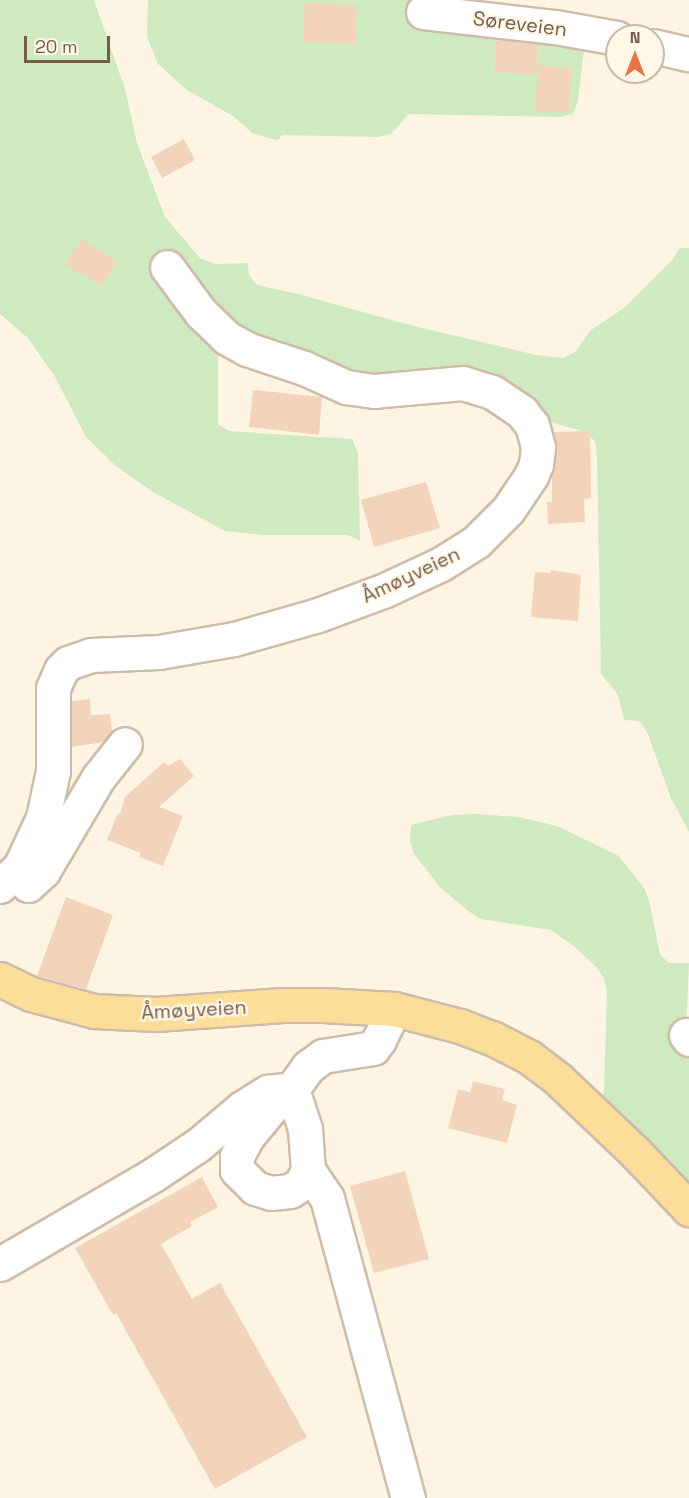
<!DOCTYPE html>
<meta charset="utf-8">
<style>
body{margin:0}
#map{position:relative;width:689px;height:1498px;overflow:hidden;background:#fdf4e3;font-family:"Space Grotesk",sans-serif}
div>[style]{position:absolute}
.green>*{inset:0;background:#cfeac1}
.building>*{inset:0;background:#f2d4ba}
.roads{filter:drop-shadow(2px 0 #cebca9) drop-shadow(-2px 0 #cebca9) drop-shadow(0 2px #cebca9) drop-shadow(0 -2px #cebca9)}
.minor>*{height:33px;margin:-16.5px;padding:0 16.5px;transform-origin:16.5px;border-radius:16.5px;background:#fff}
.major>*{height:33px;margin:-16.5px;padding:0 16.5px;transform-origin:16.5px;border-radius:16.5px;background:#fcde9a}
span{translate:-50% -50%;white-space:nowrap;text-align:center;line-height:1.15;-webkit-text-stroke:4.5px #fff8e9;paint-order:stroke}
.street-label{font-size:20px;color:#755b48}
.north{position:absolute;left:605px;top:24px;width:60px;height:60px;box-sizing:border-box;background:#fff8e9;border:2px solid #c8b9a9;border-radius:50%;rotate:0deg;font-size:16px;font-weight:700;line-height:24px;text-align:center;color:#755b48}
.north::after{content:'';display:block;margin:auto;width:21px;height:27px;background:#e97445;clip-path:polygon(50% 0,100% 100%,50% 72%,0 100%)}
.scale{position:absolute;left:24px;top:36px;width:86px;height:27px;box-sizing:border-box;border:3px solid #755b48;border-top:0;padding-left:8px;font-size:18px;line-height:21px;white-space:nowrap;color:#755b48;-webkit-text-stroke:4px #fff8e9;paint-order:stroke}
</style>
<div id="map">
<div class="green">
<div style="clip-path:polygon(0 0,94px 0,125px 89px,137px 143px,165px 217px,200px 258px,216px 264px,248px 263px,249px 275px,257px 285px,298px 294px,410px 325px,536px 355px,563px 358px,575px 352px,591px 330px,624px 308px,673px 259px,680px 248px,689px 248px,689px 832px,671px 798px,647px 732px,639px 721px,624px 720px,618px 695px,601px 674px,597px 455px,595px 441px,582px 431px,498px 407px,322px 373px,280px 339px,238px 338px,225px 341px,218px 357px,218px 424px,229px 431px,352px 439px,358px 453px,360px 541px,348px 535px,264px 535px,225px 531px,153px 492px,117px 467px,86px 437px,54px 375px,28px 338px,0 314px)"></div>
<div style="clip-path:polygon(148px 0,458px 0,586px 33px,578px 101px,573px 114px,560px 117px,409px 114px,391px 134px,378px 137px,282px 135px,278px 140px,265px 137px,252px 133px,233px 116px,187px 90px,158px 64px,147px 37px)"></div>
<div style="clip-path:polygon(478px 814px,518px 817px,557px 826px,619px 856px,644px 888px,649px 900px,660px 954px,669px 963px,689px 963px,686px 1029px,689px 1055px,689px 1225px,652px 1188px,628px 1174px,615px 1150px,597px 1131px,604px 1090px,607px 992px,604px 978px,595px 966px,575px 947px,551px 930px,481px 919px,469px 912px,439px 886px,414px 854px,410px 842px,411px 825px,452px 815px)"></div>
</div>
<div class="building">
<div style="clip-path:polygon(305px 3px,357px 5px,356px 44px,303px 42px)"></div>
<div style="clip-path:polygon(496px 39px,538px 44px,536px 75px,494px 72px)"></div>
<div style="clip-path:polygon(538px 65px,572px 68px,569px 113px,535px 110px)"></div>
<div style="clip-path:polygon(184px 139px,195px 160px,162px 178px,151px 157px)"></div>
<div style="clip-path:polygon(81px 239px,117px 261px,102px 286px,65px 265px)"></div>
<div style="clip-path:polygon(253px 390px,322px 397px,319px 435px,249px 427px)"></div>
<div style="clip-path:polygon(590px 431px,591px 498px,584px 499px,585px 522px,548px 524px,547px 502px,552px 502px,552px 475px,557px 449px,553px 432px)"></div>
<div style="clip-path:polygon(426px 482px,440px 528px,374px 547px,361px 500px)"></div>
<div style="clip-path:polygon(551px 570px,581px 575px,578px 621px,531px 617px,535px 572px,551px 573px)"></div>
<div style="clip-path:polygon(90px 699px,91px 715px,110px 714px,112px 731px,103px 742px,72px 747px,72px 701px)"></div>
<div style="clip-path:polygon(180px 759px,194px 776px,159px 807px,183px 816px,163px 866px,139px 857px,141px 853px,107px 840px,118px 813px,120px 815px,125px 797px,164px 762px,168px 766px)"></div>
<div style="clip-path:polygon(66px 897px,113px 915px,86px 989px,37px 976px)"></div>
<div style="clip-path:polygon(473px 1081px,505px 1089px,502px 1100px,517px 1105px,507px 1143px,448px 1128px,458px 1089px,470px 1092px)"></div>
<div style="clip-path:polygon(405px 1171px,429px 1259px,374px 1273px,350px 1186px)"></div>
<div style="clip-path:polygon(202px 1177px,218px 1207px,190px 1222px,192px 1226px,161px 1244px,192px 1299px,220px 1283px,307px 1437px,215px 1489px,116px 1313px,113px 1315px,75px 1248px)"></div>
</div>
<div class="roads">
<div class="minor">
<div style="left:423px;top:12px;width:133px;rotate:6.5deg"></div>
<div style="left:555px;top:27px;width:63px;rotate:10.1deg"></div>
<div style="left:653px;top:46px;width:37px;rotate:13deg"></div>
<div style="left:28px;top:885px;width:21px;rotate:-43deg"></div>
<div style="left:43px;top:871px;width:108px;rotate:-59.4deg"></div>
<div style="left:98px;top:778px;width:43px;rotate:-51.5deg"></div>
<div style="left:0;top:886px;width:28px;rotate:-44deg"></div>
<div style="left:20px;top:867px;width:54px;rotate:-64.9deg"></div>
<div style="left:43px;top:818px;width:48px;rotate:-78deg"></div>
<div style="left:53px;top:771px;width:83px;rotate:-90deg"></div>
<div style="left:53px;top:688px;width:20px;rotate:-66deg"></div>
<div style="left:61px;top:670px;width:10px;rotate:-45deg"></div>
<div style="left:68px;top:663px;width:24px;rotate:-19deg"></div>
<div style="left:91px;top:655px;width:68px;rotate:-2.5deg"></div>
<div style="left:159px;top:652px;width:76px;rotate:-9.8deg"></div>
<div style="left:234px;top:639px;width:87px;rotate:-15.9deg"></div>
<div style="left:318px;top:615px;width:69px;rotate:-20.3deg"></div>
<div style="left:383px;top:591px;width:64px;rotate:-25deg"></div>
<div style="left:441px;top:564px;width:41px;rotate:-32.2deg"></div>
<div style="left:476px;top:542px;width:45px;rotate:-45deg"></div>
<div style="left:508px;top:510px;width:41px;rotate:-55.9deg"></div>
<div style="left:531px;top:476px;width:13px;rotate:-67deg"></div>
<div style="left:536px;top:464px;width:17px;rotate:-83deg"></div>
<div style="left:538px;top:447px;width:23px;rotate:-105deg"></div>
<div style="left:532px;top:425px;width:16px;rotate:-128deg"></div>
<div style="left:522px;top:412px;width:36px;rotate:-146deg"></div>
<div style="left:492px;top:392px;width:30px;rotate:-163deg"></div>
<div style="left:463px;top:383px;width:89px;rotate:174.9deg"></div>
<div style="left:374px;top:391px;width:28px;rotate:-172deg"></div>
<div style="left:346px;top:387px;width:46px;rotate:-155.7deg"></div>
<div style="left:304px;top:368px;width:60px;rotate:-161.6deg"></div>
<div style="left:247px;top:349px;width:23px;rotate:-151deg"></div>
<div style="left:227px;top:338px;width:36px;rotate:-136deg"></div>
<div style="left:201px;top:313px;width:57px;rotate:-126.5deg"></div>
<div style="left:394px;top:1009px;width:34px;rotate:116deg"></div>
<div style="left:379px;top:1040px;width:10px;rotate:127deg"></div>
<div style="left:373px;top:1048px;width:51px;rotate:170.9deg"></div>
<div style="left:323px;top:1056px;width:19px;rotate:144deg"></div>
<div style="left:308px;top:1067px;width:27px;rotate:126deg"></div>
<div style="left:292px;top:1089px;width:42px;rotate:72deg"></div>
<div style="left:305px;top:1129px;width:41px;rotate:85.8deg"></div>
<div style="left:308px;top:1170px;width:34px;rotate:56deg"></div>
<div style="left:327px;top:1198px;width:311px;rotate:74.9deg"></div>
<div style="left:686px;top:1035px;width:5px;rotate:53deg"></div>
<div style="left:285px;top:1097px;width:12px;rotate:149deg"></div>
<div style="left:275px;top:1103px;width:44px;rotate:129.5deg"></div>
<div style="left:247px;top:1137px;width:21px;rotate:118deg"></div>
<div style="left:237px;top:1156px;width:14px;rotate:90deg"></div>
<div style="left:237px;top:1170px;width:25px;rotate:45deg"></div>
<div style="left:255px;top:1188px;width:17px;rotate:17deg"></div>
<div style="left:271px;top:1193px;width:19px;rotate:-6deg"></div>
<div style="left:290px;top:1191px;width:13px;rotate:-32deg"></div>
<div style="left:301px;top:1184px;width:16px;rotate:-63deg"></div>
<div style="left:0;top:1264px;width:177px;rotate:-30.2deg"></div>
<div style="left:153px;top:1175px;width:54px;rotate:-33.7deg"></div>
<div style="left:198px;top:1145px;width:57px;rotate:-40.1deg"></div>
<div style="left:242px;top:1108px;width:31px;rotate:-32deg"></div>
<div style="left:268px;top:1092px;width:24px;rotate:-7deg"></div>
</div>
<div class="major">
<div style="left:0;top:979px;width:34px;rotate:26deg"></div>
<div style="left:31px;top:994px;width:65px;rotate:15.1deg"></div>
<div style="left:94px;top:1011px;width:62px;rotate:2.8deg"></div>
<div style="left:156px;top:1014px;width:127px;rotate:-4.1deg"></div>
<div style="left:283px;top:1005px;width:40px"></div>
<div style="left:323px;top:1005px;width:71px;rotate:3.2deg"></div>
<div style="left:394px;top:1009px;width:68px;rotate:14.4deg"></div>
<div style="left:460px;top:1026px;width:34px;rotate:21deg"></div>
<div style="left:492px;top:1038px;width:42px;rotate:27.2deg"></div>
<div style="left:529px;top:1057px;width:36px;rotate:37deg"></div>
<div style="left:558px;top:1079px;width:106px;rotate:43.5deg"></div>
<div style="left:635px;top:1152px;width:79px;rotate:46.5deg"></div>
</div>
</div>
<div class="street-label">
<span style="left:520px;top:24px;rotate:7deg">Søreveien</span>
<span style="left:411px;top:575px;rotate:-25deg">Åmøyveien</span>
<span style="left:194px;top:1010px;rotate:-3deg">Åmøyveien</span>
</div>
<div class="north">N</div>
<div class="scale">20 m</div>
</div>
